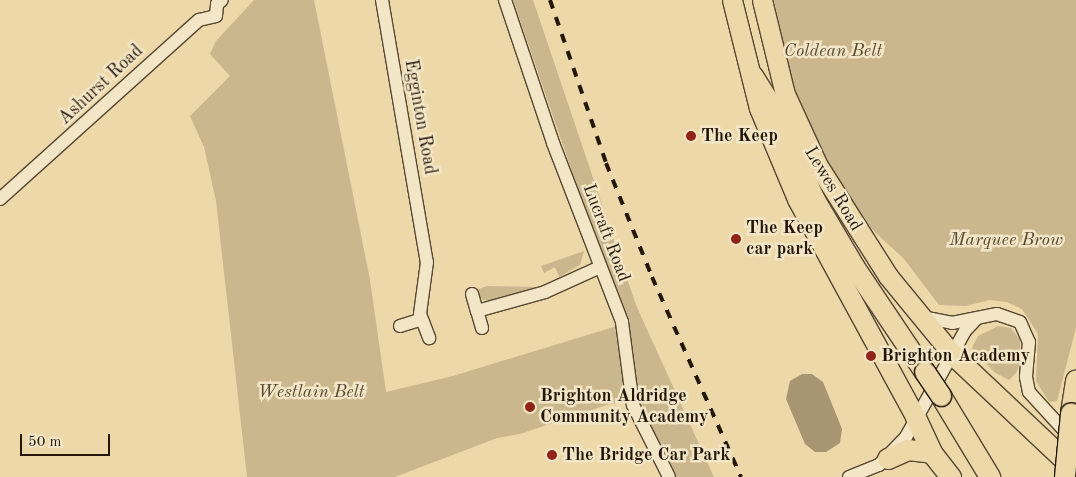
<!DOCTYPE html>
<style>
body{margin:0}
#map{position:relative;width:1076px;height:477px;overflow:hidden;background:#ecd8a8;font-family:"Old Standard TT",serif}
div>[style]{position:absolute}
.green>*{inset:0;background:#cab78d}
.water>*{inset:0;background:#a89672}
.roads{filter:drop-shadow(1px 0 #564732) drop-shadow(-1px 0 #564732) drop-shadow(0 1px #564732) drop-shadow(0 -1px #564732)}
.minor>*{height:12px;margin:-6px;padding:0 6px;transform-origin:6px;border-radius:6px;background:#f3e6c6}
.primary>*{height:19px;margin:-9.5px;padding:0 9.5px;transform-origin:9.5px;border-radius:9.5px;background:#ecd8a8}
.trunk>*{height:20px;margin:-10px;padding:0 10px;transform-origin:10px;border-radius:10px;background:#ecd8a8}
.rail>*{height:4px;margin-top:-2px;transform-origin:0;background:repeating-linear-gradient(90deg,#24170a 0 9px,transparent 0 18px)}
.bridges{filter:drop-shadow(1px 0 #24170a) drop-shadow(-1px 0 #24170a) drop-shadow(0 1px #24170a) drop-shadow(0 -1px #24170a)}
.trunk-bridge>*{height:20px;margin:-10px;padding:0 10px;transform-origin:10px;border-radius:10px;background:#ecd8a8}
.dots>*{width:14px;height:14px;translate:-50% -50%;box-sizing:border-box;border:2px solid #f3e6c6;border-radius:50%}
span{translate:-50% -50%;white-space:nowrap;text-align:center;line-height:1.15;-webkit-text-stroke:5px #f3e6c6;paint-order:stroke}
.park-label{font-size:18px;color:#564731;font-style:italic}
.street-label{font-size:18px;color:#24170a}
.poi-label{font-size:18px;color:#24170a;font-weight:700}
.left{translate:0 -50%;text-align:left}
.scale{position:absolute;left:20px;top:434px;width:90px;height:22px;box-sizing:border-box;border:2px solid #24170a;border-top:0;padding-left:6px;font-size:15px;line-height:18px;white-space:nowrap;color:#24170a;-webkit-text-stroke:4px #f3e6c6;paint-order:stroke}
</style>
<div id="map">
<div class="green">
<div style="clip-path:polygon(254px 0,314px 0,370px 280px,386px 392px,453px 376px,630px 322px,584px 206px,513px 0,533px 0,636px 305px,714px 477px,677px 477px,638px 400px,610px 404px,520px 434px,497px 438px,395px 477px,247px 477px,216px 201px,204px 147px,190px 116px,230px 76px,210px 54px,216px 41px)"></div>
<div style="clip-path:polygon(774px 0,1076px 0,1076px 328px,1057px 401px,1049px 402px,1036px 381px,1038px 334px,1022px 309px,1007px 302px,990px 300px,966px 306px,939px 305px,904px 259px,849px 208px,811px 135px,792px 82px)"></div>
<div style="clip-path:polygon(584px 251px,580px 265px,559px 277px,555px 267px,544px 273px,541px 266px)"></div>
<div style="clip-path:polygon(487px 286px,537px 287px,538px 289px,487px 301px,479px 298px,476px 290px)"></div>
<div style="clip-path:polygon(998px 326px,1011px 328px,1020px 340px,1020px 363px,1016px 373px,1009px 380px,994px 372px,972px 348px,978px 336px)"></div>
</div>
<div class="water">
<div style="clip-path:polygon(812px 374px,823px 382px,842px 429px,840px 443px,826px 452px,815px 452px,805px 444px,786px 399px,790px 381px,802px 374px)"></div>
</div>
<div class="roads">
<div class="minor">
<div style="left:382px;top:0;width:266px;rotate:80.3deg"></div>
<div style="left:427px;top:262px;width:52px;rotate:97.7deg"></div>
<div style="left:420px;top:314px;width:26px;rotate:69deg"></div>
<div style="left:505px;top:0;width:151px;rotate:71.4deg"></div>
<div style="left:553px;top:143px;width:192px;rotate:68.9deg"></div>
<div style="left:622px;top:322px;width:84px;rotate:82.5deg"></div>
<div style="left:633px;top:405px;width:80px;rotate:63.4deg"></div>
<div style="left:0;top:199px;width:268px;rotate:-42deg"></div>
<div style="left:199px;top:20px;width:17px;rotate:-13deg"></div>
<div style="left:216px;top:16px;width:12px;rotate:-85deg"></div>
<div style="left:217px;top:4px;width:6px;rotate:-39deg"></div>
<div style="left:472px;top:294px;width:18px;rotate:74deg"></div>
<div style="left:922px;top:317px;width:31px;rotate:11deg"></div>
<div style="left:952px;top:323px;width:46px;rotate:-11.3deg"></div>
<div style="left:997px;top:314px;width:24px;rotate:19deg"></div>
<div style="left:1020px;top:322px;width:22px;rotate:66deg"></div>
<div style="left:1029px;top:342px;width:35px;rotate:95deg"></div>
<div style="left:1026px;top:377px;width:15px;rotate:79deg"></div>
<div style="left:1029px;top:392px;width:62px;rotate:47.6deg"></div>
<div style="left:400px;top:326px;width:21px;rotate:-17deg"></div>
<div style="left:482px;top:328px;width:18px;rotate:-106deg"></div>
<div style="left:477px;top:311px;width:71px;rotate:-15.6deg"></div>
<div style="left:545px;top:292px;width:60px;rotate:-24.4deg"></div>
<div style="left:849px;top:477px;width:32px;rotate:-22deg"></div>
<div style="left:879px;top:465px;width:39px;rotate:-46deg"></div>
<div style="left:906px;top:437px;width:121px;rotate:-60.9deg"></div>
<div style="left:965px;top:331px;width:16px;rotate:-47deg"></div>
</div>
<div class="primary">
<div style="left:732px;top:0;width:111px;rotate:76deg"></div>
<div style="left:759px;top:108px;width:99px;rotate:67.3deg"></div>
<div style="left:797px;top:199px;width:249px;rotate:61.5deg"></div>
<div style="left:762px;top:0;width:97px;rotate:76.3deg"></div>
<div style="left:785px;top:94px;width:77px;rotate:65.4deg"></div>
<div style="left:817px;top:164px;width:133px;rotate:57.6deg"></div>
<div style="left:888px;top:276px;width:101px;rotate:50.6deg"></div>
</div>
<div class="trunk">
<div style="left:753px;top:76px;width:31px;rotate:58deg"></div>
<div style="left:769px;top:102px;width:108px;rotate:64.9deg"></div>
<div style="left:815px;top:200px;width:79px;rotate:59.5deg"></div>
<div style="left:855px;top:268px;width:125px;rotate:56.1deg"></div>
<div style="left:952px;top:354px;width:170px;rotate:43.3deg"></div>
<div style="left:941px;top:396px;width:95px;rotate:58.8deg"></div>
<div style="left:1071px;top:413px;width:33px;rotate:-81deg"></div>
<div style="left:916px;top:418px;width:38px;rotate:65deg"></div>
<div style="left:932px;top:453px;width:31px;rotate:52deg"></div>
<div style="left:888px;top:459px;width:22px;rotate:-24deg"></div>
<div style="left:908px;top:450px;width:24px;rotate:7deg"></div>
</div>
</div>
<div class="rail">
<div style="left:550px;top:0;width:172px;rotate:71deg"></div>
<div style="left:606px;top:163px;width:123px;rotate:68deg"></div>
<div style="left:652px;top:277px;width:219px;rotate:66deg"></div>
</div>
<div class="bridges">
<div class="trunk-bridge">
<div style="left:925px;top:372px;width:29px;rotate:56deg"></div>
<div style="left:1065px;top:477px;width:64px;rotate:-84.6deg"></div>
</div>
</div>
<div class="dots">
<div style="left:691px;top:136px;background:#8f2418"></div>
<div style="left:736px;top:239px;background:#8f2418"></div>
<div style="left:871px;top:356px;background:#8f2418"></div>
<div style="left:530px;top:407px;background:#8f2418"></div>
<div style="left:552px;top:455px;background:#8f2418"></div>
</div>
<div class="park-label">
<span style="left:833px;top:51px">Coldean Belt</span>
<span style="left:1006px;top:240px">Marquee Brow</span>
<span style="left:311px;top:392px">Westlain Belt</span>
</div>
<div class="street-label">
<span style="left:101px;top:85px;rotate:-43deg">Ashurst Road</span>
<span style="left:420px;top:117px;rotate:80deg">Egginton Road</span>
<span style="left:833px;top:189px;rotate:59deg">Lewes Road</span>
<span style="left:606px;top:233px;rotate:69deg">Lucraft Road</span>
</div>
<div class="poi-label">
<span class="left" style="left:701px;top:136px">The Keep</span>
<span class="left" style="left:746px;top:239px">The Keep<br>car park</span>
<span class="left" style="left:881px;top:356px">Brighton Academy</span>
<span class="left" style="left:540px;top:407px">Brighton Aldridge<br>Community Academy</span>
<span class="left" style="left:562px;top:455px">The Bridge Car Park</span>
</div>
<div class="scale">50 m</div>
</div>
